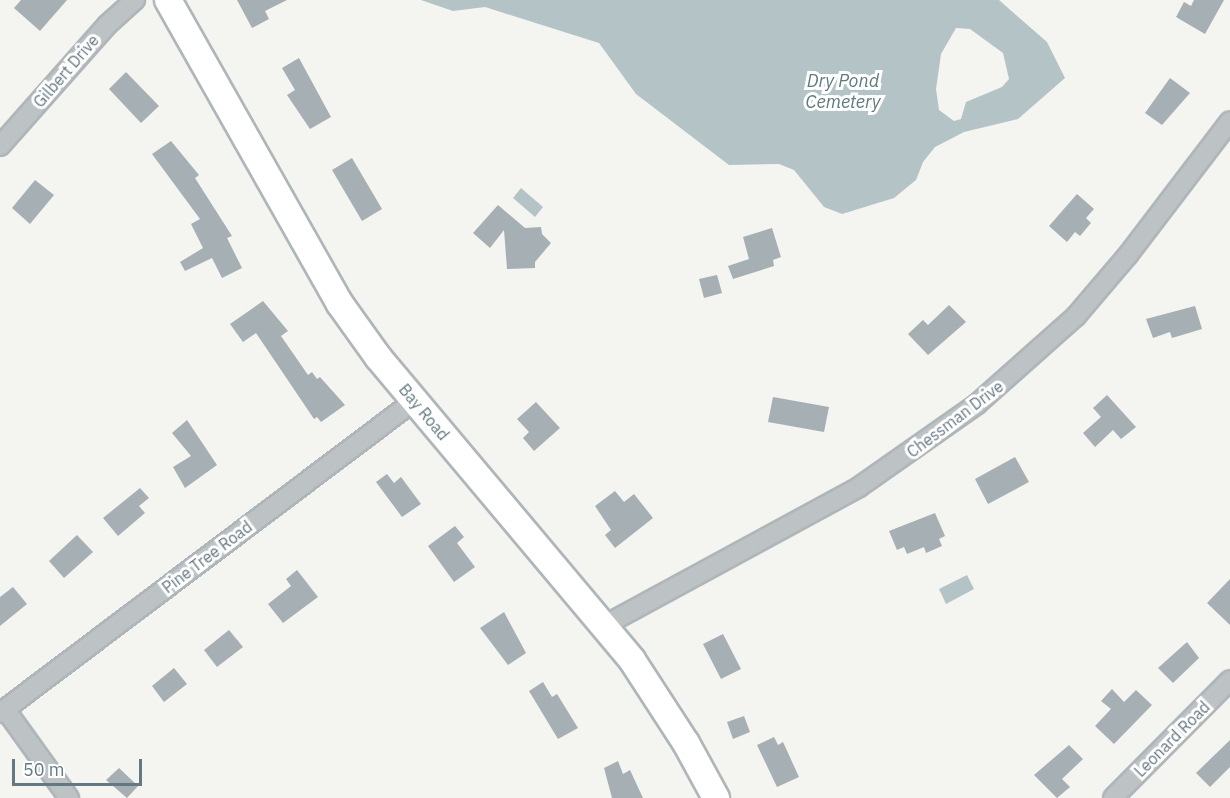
<!DOCTYPE html>
<style>
body{margin:0}
#map{position:relative;width:1230px;height:798px;overflow:hidden;background:#f4f4f0;font-family:"IBM Plex Sans",sans-serif}
div>[style]{position:absolute}
.water>*{inset:0;background:#b4c3c5}
.building>*{inset:0;background:#a6afb3}
.roads{filter:drop-shadow(2px 0 #afb6b9) drop-shadow(-2px 0 #afb6b9) drop-shadow(0 2px #afb6b9) drop-shadow(0 -2px #afb6b9)}
.street>*{height:18px;margin:-9px;padding:0 9px;transform-origin:9px;border-radius:9px;background:#bdc2c4}
.secondary>*{height:26px;margin:-13px;padding:0 13px;transform-origin:13px;border-radius:13px;background:#fff}
span{translate:-50% -50%;white-space:nowrap;text-align:center;line-height:1.15;-webkit-text-stroke:6px #fff;paint-order:stroke}
.street-label{font-size:16px;color:#647881}
.water-label{font-size:18px;color:#5f7b7e;font-style:italic}
.scale{position:absolute;left:12px;top:759px;width:130px;height:27px;box-sizing:border-box;border:3px solid #647881;border-top:0;padding-left:8px;font-size:18px;line-height:21px;white-space:nowrap;color:#647881;-webkit-text-stroke:4px #fff;paint-order:stroke}
</style>
<div id="map">
<div class="water">
<div style="clip-path:polygon(evenodd,421px 0,999px 0,1047px 42px,1065px 78px,1018px 119px,964px 132px,935px 147px,923px 162px,916px 180px,894px 198px,842px 214px,824px 207px,794px 170px,779px 164px,729px 165px,636px 94px,599px 43px,485px 7px,453px 11px,421px 0,956px 28px,970px 29px,1003px 53px,1009px 79px,1002px 87px,966px 102px,961px 119px,954px 121px,939px 110px,936px 89px,941px 54px,956px 28px)"></div>
<div style="clip-path:polygon(521px 188px,543px 207px,535px 217px,513px 198px)"></div>
<div style="clip-path:polygon(967px 575px,974px 589px,946px 604px,939px 589px)"></div>
</div>
<div class="building">
<div style="clip-path:polygon(21px 0,67px 0,40px 31px,14px 8px)"></div>
<div style="clip-path:polygon(237px 0,287px 0,265px 11px,269px 19px,252px 28px)"></div>
<div style="clip-path:polygon(1194px 0,1224px 0,1205px 34px,1176px 17px,1184px 2px,1191px 6px)"></div>
<div style="clip-path:polygon(299px 58px,331px 117px,310px 129px,287px 95px,295px 90px,282px 68px)"></div>
<div style="clip-path:polygon(126px 72px,159px 106px,141px 123px,109px 89px)"></div>
<div style="clip-path:polygon(1170px 78px,1190px 93px,1162px 125px,1145px 113px)"></div>
<div style="clip-path:polygon(171px 141px,199px 175px,195px 178px,232px 236px,227px 238px,242px 268px,222px 278px,212px 258px,185px 271px,180px 262px,203px 248px,191px 224px,200px 219px,152px 154px)"></div>
<div style="clip-path:polygon(352px 158px,382px 209px,362px 221px,332px 170px)"></div>
<div style="clip-path:polygon(35px 180px,54px 195px,30px 224px,12px 208px)"></div>
<div style="clip-path:polygon(1077px 194px,1094px 209px,1086px 218px,1091px 223px,1080px 236px,1075px 232px,1067px 242px,1049px 226px)"></div>
<div style="clip-path:polygon(498px 205px,525px 228px,541px 227px,542px 234px,551px 243px,535px 262px,535px 268px,507px 269px,504px 230px,490px 248px,473px 233px)"></div>
<div style="clip-path:polygon(772px 228px,781px 257px,773px 260px,774px 266px,733px 279px,728px 266px,749px 259px,743px 237px)"></div>
<div style="clip-path:polygon(717px 275px,722px 293px,704px 298px,699px 279px)"></div>
<div style="clip-path:polygon(263px 301px,288px 331px,281px 336px,308px 375px,312px 372px,317px 379px,320px 377px,345px 405px,321px 422px,317px 417px,314px 419px,256px 333px,243px 342px,230px 324px)"></div>
<div style="clip-path:polygon(949px 305px,966px 322px,928px 355px,908px 334px,923px 320px,928px 325px)"></div>
<div style="clip-path:polygon(1195px 306px,1202px 329px,1172px 338px,1170px 332px,1153px 338px,1146px 319px)"></div>
<div style="clip-path:polygon(1107px 395px,1136px 427px,1121px 439px,1113px 430px,1095px 447px,1083px 433px,1101px 417px,1093px 408px)"></div>
<div style="clip-path:polygon(773px 397px,829px 407px,824px 432px,768px 422px)"></div>
<div style="clip-path:polygon(536px 402px,560px 428px,534px 451px,523px 438px,529px 432px,517px 419px)"></div>
<div style="clip-path:polygon(187px 420px,217px 465px,185px 488px,173px 467px,191px 456px,172px 433px)"></div>
<div style="clip-path:polygon(1015px 457px,1029px 482px,988px 504px,975px 479px)"></div>
<div style="clip-path:polygon(387px 474px,394px 483px,401px 477px,421px 504px,402px 517px,376px 482px)"></div>
<div style="clip-path:polygon(140px 488px,149px 498px,139px 506px,145px 513px,118px 536px,103px 518px)"></div>
<div style="clip-path:polygon(615px 491px,624px 502px,634px 494px,653px 518px,615px 548px,605px 535px,611px 530px,595px 506px)"></div>
<div style="clip-path:polygon(935px 513px,945px 536px,939px 539px,942px 546px,926px 553px,924px 547px,907px 554px,904px 547px,897px 550px,889px 531px)"></div>
<div style="clip-path:polygon(455px 526px,464px 537px,457px 543px,475px 567px,454px 582px,428px 546px)"></div>
<div style="clip-path:polygon(77px 535px,93px 552px,64px 578px,49px 561px)"></div>
<div style="clip-path:polygon(297px 570px,318px 597px,283px 623px,268px 604px,291px 586px,286px 579px)"></div>
<div style="clip-path:polygon(1230px 579px,1230px 625px,1207px 603px)"></div>
<div style="clip-path:polygon(13px 587px,27px 604px,0 626px,0 597px)"></div>
<div style="clip-path:polygon(504px 612px,526px 653px,508px 665px,480px 628px)"></div>
<div style="clip-path:polygon(229px 630px,243px 647px,217px 667px,204px 650px)"></div>
<div style="clip-path:polygon(723px 634px,741px 669px,721px 679px,703px 644px)"></div>
<div style="clip-path:polygon(1187px 642px,1199px 658px,1173px 683px,1158px 668px)"></div>
<div style="clip-path:polygon(174px 668px,187px 684px,164px 702px,152px 686px)"></div>
<div style="clip-path:polygon(543px 682px,552px 697px,557px 694px,578px 728px,558px 739px,529px 691px)"></div>
<div style="clip-path:polygon(1112px 689px,1124px 702px,1136px 690px,1152px 705px,1114px 744px,1095px 726px,1111px 709px,1101px 701px)"></div>
<div style="clip-path:polygon(744px 716px,750px 732px,733px 739px,727px 722px)"></div>
<div style="clip-path:polygon(774px 737px,778px 745px,783px 742px,799px 777px,777px 787px,757px 745px)"></div>
<div style="clip-path:polygon(1230px 740px,1230px 767px,1210px 787px,1196px 773px)"></div>
<div style="clip-path:polygon(1069px 745px,1083px 759px,1062px 779px,1070px 787px,1057px 798px,1034px 775px)"></div>
<div style="clip-path:polygon(618px 761px,623px 774px,630px 770px,643px 798px,612px 798px,604px 768px)"></div>
<div style="clip-path:polygon(119px 768px,138px 786px,127px 798px,106px 780px)"></div>
</div>
<div class="roads">
<div class="street">
<div style="left:0;top:146px;width:162px;rotate:-48.5deg"></div>
<div style="left:107px;top:25px;width:38px;rotate:-42deg"></div>
<div style="left:605px;top:625px;width:289px;rotate:-28.5deg"></div>
<div style="left:859px;top:487px;width:144px;rotate:-35.1deg"></div>
<div style="left:977px;top:404px;width:132px;rotate:-41.6deg"></div>
<div style="left:1076px;top:316px;width:80px;rotate:-49.6deg"></div>
<div style="left:1128px;top:255px;width:168px;rotate:-52.7deg"></div>
<div style="left:5px;top:709px;width:110px;rotate:54.3deg"></div>
<div style="left:0;top:713px;width:518px;rotate:-37deg"></div>
<div style="left:1113px;top:798px;width:166px;rotate:-45.2deg"></div>
</div>
<div class="secondary">
<div style="left:168px;top:0;width:349px;rotate:60.5deg"></div>
<div style="left:340px;top:304px;width:65px;rotate:54.4deg"></div>
<div style="left:378px;top:357px;width:395px;rotate:50deg"></div>
<div style="left:632px;top:660px;width:99px;rotate:57deg"></div>
<div style="left:686px;top:743px;width:63px;rotate:61.4deg"></div>
</div>
</div>
<div class="street-label">
<span style="left:66px;top:71px;rotate:-49deg">Gilbert Drive</span>
<span style="left:424px;top:412px;rotate:50deg">Bay Road</span>
<span style="left:955px;top:419px;rotate:-37deg">Chessman Drive</span>
<span style="left:207px;top:557px;rotate:-37deg">Pine Tree Road</span>
<span style="left:1172px;top:739px;rotate:-45deg">Leonard Road</span>
</div>
<div class="water-label">
<span style="left:843px;top:92px">Dry Pond<br>Cemetery</span>
</div>
<div class="scale">50 m</div>
</div>
